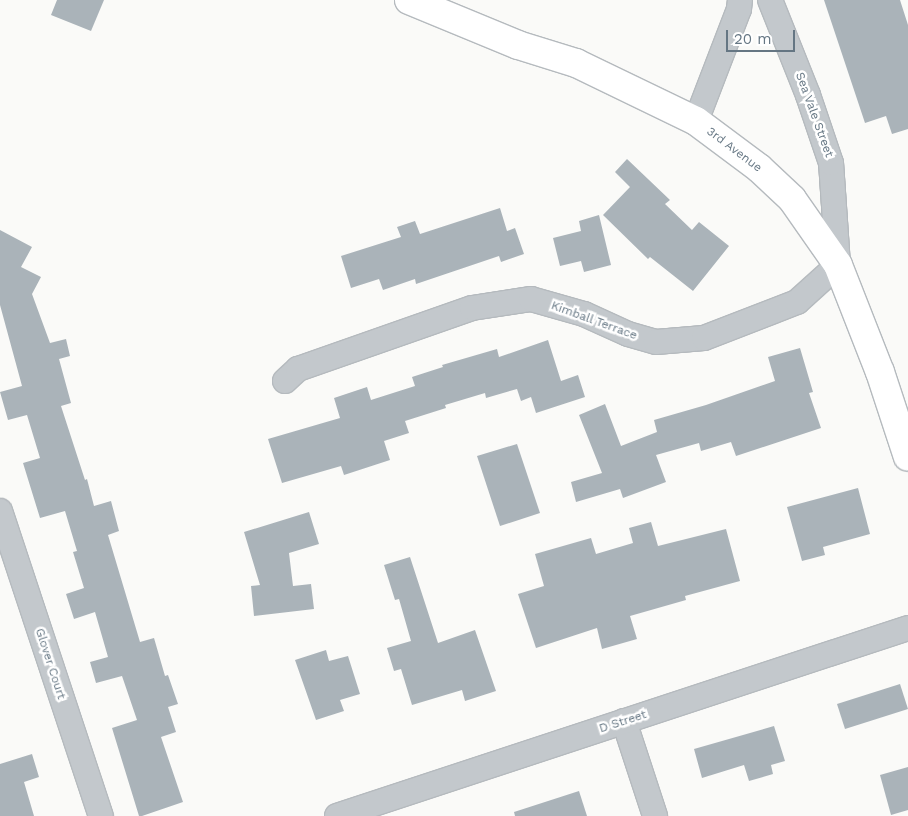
<!DOCTYPE html>
<style>
body{margin:0}
#map{position:relative;width:908px;height:816px;overflow:hidden;background:#fafaf8;font-family:"Work Sans",sans-serif}
div>[style]{position:absolute}
.building>*{inset:0;background:#aab3b9}
.roads{filter:drop-shadow(1px 0 #b5babe) drop-shadow(-1px 0 #b5babe) drop-shadow(0 1px #b5babe) drop-shadow(0 -1px #b5babe)}
.minor>*{height:24px;margin:-12px;padding:0 12px;transform-origin:12px;border-radius:12px;background:#c3c8cc}
.major>*{height:28px;margin:-14px;padding:0 14px;transform-origin:14px;border-radius:14px;background:#fff}
span{translate:-50% -50%;white-space:nowrap;text-align:center;line-height:1.15;-webkit-text-stroke:5px #fff;paint-order:stroke}
.street-label{font-size:12px;color:#657683}
.scale{position:absolute;left:726px;top:30px;width:69px;height:22px;box-sizing:border-box;border:2px solid #657683;border-top:0;padding-left:6px;font-size:15px;line-height:18px;white-space:nowrap;color:#657683;-webkit-text-stroke:4px #fff;paint-order:stroke}
</style>
<div id="map">
<div class="building">
<div style="clip-path:polygon(57px 0,104px 0,91px 31px,51px 15px)"></div>
<div style="clip-path:polygon(824px 0,900px 0,908px 25px,908px 129px,892px 134px,886px 116px,865px 123px)"></div>
<div style="clip-path:polygon(627px 159px,670px 200px,665px 204px,692px 230px,699px 222px,729px 246px,693px 291px,650px 257px,648px 259px,603px 215px,630px 187px,615px 172px)"></div>
<div style="clip-path:polygon(500px 208px,507px 231px,515px 228px,524px 254px,501px 262px,499px 256px,416px 284px,415px 279px,383px 290px,379px 279px,351px 288px,341px 256px,401px 237px,397px 227px,415px 221px,420px 234px)"></div>
<div style="clip-path:polygon(599px 215px,611px 265px,584px 272px,581px 261px,560px 266px,553px 238px,581px 231px,579px 221px)"></div>
<div style="clip-path:polygon(0 230px,32px 247px,21px 267px,41px 277px,32px 294px,50px 343px,66px 339px,70px 356px,59px 359px,71px 403px,61px 406px,85px 480px,87px 479px,94px 506px,111px 501px,119px 531px,108px 535px,140px 642px,154px 638px,165px 676px,168px 675px,178px 704px,168px 707px,176px 732px,161px 737px,183px 802px,142px 816px,139px 816px,112px 728px,137px 720px,122px 676px,96px 683px,90px 662px,108px 657px,95px 612px,74px 619px,66px 594px,84px 588px,73px 552px,77px 551px,65px 511px,40px 518px,23px 463px,40px 458px,27px 415px,8px 420px,0 392px,22px 386px,0 305px)"></div>
<div style="clip-path:polygon(548px 340px,561px 381px,578px 375px,585px 397px,536px 413px,531px 397px,521px 401px,517px 389px,486px 398px,485px 393px,445px 405px,446px 408px,405px 421px,409px 433px,384px 441px,390px 460px,344px 475px,341px 466px,282px 483px,268px 439px,340px 418px,334px 398px,367px 387px,371px 400px,415px 386px,412px 377px,443px 367px,442px 365px,497px 349px,499px 357px)"></div>
<div style="clip-path:polygon(800px 348px,813px 392px,809px 393px,821px 428px,736px 456px,731px 442px,701px 451px,699px 443px,656px 455px,666px 482px,623px 498px,620px 489px,576px 502px,571px 482px,602px 473px,579px 415px,605px 404px,621px 446px,657px 432px,654px 420px,706px 405px,775px 381px,768px 357px)"></div>
<div style="clip-path:polygon(517px 444px,540px 513px,500px 526px,477px 456px)"></div>
<div style="clip-path:polygon(858px 488px,870px 534px,823px 547px,825px 555px,802px 561px,787px 507px)"></div>
<div style="clip-path:polygon(309px 512px,319px 544px,289px 553px,293px 586px,311px 584px,314px 609px,254px 616px,251px 586px,260px 585px,244px 532px)"></div>
<div style="clip-path:polygon(651px 522px,658px 546px,726px 529px,740px 581px,685px 596px,686px 600px,630px 616px,637px 639px,602px 649px,597px 628px,536px 648px,518px 594px,544px 586px,535px 554px,591px 538px,596px 554px,633px 543px,629px 528px)"></div>
<div style="clip-path:polygon(410px 557px,438px 643px,475px 630px,496px 691px,465px 701px,462px 690px,412px 705px,401px 669px,394px 671px,387px 648px,411px 641px,399px 599px,395px 600px,384px 565px)"></div>
<div style="clip-path:polygon(326px 650px,329px 661px,348px 656px,360px 694px,340px 700px,344px 711px,316px 720px,295px 660px)"></div>
<div style="clip-path:polygon(900px 684px,908px 709px,845px 729px,837px 704px)"></div>
<div style="clip-path:polygon(774px 726px,785px 761px,771px 765px,773px 774px,749px 781px,744px 765px,702px 778px,694px 749px)"></div>
<div style="clip-path:polygon(32px 754px,39px 777px,24px 782px,34px 816px,0 816px,0 764px)"></div>
<div style="clip-path:polygon(908px 767px,908px 810px,891px 815px,880px 775px)"></div>
<div style="clip-path:polygon(579px 791px,587px 816px,515px 816px,514px 812px)"></div>
</div>
<div class="roads">
<div class="minor">
<div style="left:696px;top:121px;width:120px;rotate:-69deg"></div>
<div style="left:739px;top:9px;width:9px;rotate:-84deg"></div>
<div style="left:285px;top:381px;width:18px;rotate:-43deg"></div>
<div style="left:298px;top:369px;width:184px;rotate:-19.3deg"></div>
<div style="left:472px;top:308px;width:60px;rotate:-8.7deg"></div>
<div style="left:531px;top:299px;width:55px;rotate:15.8deg"></div>
<div style="left:584px;top:314px;width:48px;rotate:24.4deg"></div>
<div style="left:628px;top:334px;width:29px;rotate:16deg"></div>
<div style="left:656px;top:342px;width:48px;rotate:-4.8deg"></div>
<div style="left:704px;top:338px;width:100px;rotate:-21.2deg"></div>
<div style="left:797px;top:302px;width:55px;rotate:-42.1deg"></div>
<div style="left:838px;top:265px;width:102px;rotate:-93.9deg"></div>
<div style="left:831px;top:163px;width:72px;rotate:-108.7deg"></div>
<div style="left:808px;top:95px;width:102px;rotate:-111.8deg"></div>
<div style="left:0;top:511px;width:321px;rotate:71.7deg"></div>
<div style="left:624px;top:721px;width:100px;rotate:71.9deg"></div>
<div style="left:337px;top:816px;width:601px;rotate:-18.22deg"></div>
</div>
<div class="major">
<div style="left:409px;top:0;width:118px;rotate:22.4deg"></div>
<div style="left:518px;top:45px;width:61px;rotate:17.2deg"></div>
<div style="left:576px;top:63px;width:133px;rotate:25.8deg"></div>
<div style="left:696px;top:121px;width:79px;rotate:36.7deg"></div>
<div style="left:759px;top:168px;width:45px;rotate:43.2deg"></div>
<div style="left:792px;top:199px;width:80px;rotate:55.1deg"></div>
<div style="left:838px;top:265px;width:115px;rotate:68.6deg"></div>
<div style="left:880px;top:372px;width:89px;rotate:71.8deg"></div>
</div>
</div>
<div class="street-label">
<span style="left:814px;top:115px;rotate:70deg">Sea Vale Street</span>
<span style="left:734px;top:150px;rotate:37deg">3rd Avenue</span>
<span style="left:594px;top:321px;rotate:20deg">Kimball Terrace</span>
<span style="left:50px;top:664px;rotate:72deg">Glover Court</span>
<span style="left:623px;top:722px;rotate:-18deg">D Street</span>
</div>
<div class="scale">20 m</div>
</div>
